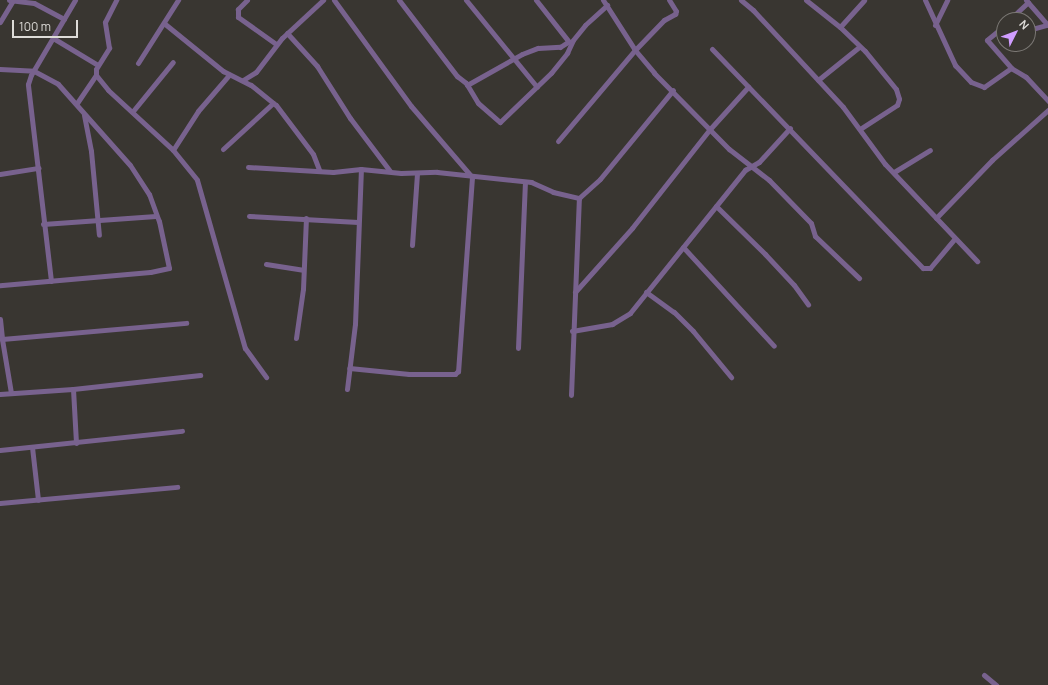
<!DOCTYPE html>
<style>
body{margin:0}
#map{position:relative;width:1048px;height:685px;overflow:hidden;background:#393631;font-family:Manrope,sans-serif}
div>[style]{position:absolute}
.street>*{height:5px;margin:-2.5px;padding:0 2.5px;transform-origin:2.5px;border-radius:2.5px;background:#78628e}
span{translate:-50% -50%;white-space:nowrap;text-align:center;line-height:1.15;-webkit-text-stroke:3px #393631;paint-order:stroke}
.north{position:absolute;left:996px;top:12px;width:40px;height:40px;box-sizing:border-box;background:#393631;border:1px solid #7b7874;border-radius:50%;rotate:48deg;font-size:11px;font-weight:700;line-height:16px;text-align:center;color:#dedcd8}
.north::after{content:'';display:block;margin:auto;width:14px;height:18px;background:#d09dff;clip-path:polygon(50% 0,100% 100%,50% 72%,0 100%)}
.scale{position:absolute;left:12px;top:20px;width:66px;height:18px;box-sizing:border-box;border:2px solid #dedcd8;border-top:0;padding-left:5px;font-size:12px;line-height:14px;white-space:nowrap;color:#dedcd8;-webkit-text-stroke:3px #393631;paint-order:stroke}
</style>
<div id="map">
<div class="street">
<div style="left:9px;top:0;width:25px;rotate:7deg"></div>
<div style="left:34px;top:3px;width:34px;rotate:28deg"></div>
<div style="left:247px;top:0;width:13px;rotate:135deg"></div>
<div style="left:238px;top:9px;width:8px;rotate:90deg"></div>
<div style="left:238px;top:17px;width:47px;rotate:35.4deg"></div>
<div style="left:334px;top:0;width:131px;rotate:54deg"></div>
<div style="left:411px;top:106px;width:94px;rotate:49.3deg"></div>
<div style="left:472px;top:177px;width:195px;rotate:94.1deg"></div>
<div style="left:458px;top:371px;width:4px;rotate:135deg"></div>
<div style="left:455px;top:374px;width:46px;rotate:180deg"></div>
<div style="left:409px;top:374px;width:60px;rotate:-174.3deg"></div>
<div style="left:399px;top:0;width:96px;rotate:52.7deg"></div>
<div style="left:457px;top:76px;width:11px;rotate:38deg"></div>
<div style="left:466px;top:83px;width:23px;rotate:59deg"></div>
<div style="left:478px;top:103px;width:29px;rotate:41deg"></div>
<div style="left:500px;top:122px;width:71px;rotate:-43.9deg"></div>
<div style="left:551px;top:73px;width:26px;rotate:-51deg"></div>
<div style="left:567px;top:53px;width:14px;rotate:-65deg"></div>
<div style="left:573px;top:40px;width:19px;rotate:-51deg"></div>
<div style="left:585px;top:25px;width:30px;rotate:-42deg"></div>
<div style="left:466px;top:0;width:112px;rotate:50.8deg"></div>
<div style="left:536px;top:0;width:53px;rotate:51.8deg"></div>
<div style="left:603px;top:0;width:59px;rotate:57.4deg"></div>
<div style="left:635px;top:50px;width:30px;rotate:50deg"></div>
<div style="left:654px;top:73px;width:107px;rotate:45.4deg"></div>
<div style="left:729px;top:149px;width:51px;rotate:37.8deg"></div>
<div style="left:769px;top:180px;width:60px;rotate:45.7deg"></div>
<div style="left:811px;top:223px;width:14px;rotate:73deg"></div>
<div style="left:815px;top:236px;width:61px;rotate:43.7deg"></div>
<div style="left:741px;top:0;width:16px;rotate:40deg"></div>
<div style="left:753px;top:10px;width:132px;rotate:47.1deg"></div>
<div style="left:843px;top:107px;width:71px;rotate:53.6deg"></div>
<div style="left:885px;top:164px;width:134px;rotate:46.5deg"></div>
<div style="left:806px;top:0;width:43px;rotate:38.5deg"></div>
<div style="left:840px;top:27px;width:35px;rotate:44deg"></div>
<div style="left:865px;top:51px;width:49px;rotate:50.8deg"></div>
<div style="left:896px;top:89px;width:10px;rotate:73deg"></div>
<div style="left:899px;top:99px;width:6px;rotate:108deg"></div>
<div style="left:897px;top:105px;width:44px;rotate:147deg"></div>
<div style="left:925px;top:0;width:72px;rotate:65.2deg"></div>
<div style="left:955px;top:65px;width:23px;rotate:47deg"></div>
<div style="left:971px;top:82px;width:14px;rotate:21deg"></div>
<div style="left:984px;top:87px;width:33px;rotate:-35deg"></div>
<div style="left:1026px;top:0;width:33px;rotate:49deg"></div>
<div style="left:1009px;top:20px;width:26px;rotate:-43deg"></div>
<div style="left:0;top:22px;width:26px;rotate:-59deg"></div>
<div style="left:165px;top:24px;width:75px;rotate:39deg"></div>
<div style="left:223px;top:71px;width:31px;rotate:27deg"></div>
<div style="left:251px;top:85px;width:32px;rotate:39deg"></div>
<div style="left:276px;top:105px;width:61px;rotate:52.9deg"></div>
<div style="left:313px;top:154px;width:17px;rotate:69deg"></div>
<div style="left:935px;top:25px;width:28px;rotate:-64deg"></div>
<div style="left:1004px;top:26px;width:22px;rotate:141deg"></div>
<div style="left:987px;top:40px;width:37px;rotate:49deg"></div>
<div style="left:1011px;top:68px;width:17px;rotate:31deg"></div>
<div style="left:1026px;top:77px;width:33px;rotate:47deg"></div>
<div style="left:840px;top:27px;width:36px;rotate:-48deg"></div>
<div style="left:1028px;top:30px;width:20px;rotate:-15deg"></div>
<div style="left:287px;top:33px;width:45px;rotate:47.7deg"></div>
<div style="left:317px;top:66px;width:62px;rotate:57.6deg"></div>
<div style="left:350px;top:118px;width:66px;rotate:53deg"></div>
<div style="left:53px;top:38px;width:52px;rotate:31deg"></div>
<div style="left:712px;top:49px;width:304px;rotate:46.1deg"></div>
<div style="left:923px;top:268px;width:7px"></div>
<div style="left:930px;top:268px;width:38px;rotate:-50deg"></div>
<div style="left:138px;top:63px;width:75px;rotate:-57.6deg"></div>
<div style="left:0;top:69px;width:34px;rotate:3deg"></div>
<div style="left:34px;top:71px;width:27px;rotate:28deg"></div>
<div style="left:58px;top:84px;width:108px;rotate:48.4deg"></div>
<div style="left:130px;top:165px;width:35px;rotate:57deg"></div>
<div style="left:149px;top:194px;width:29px;rotate:70deg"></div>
<div style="left:159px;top:221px;width:48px;rotate:78deg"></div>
<div style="left:169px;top:268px;width:19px;rotate:168deg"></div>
<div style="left:150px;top:272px;width:151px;rotate:175deg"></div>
<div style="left:96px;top:75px;width:19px;rotate:51deg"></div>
<div style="left:108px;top:90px;width:88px;rotate:42.7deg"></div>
<div style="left:173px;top:150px;width:38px;rotate:51deg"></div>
<div style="left:197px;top:180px;width:175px;rotate:74.1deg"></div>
<div style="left:245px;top:348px;width:36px;rotate:54deg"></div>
<div style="left:243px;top:80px;width:15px;rotate:-32deg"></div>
<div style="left:256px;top:72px;width:43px;rotate:-52.6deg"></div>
<div style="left:282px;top:38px;width:56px;rotate:-42.8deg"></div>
<div style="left:818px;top:80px;width:53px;rotate:-38.8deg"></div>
<div style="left:467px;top:85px;width:63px;rotate:-29.4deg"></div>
<div style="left:522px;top:54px;width:17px;rotate:-21deg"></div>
<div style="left:538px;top:48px;width:22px;rotate:-3deg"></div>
<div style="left:560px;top:47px;width:9px;rotate:-32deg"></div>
<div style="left:77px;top:103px;width:34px;rotate:-56deg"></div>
<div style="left:96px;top:75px;width:6px;rotate:-90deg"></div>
<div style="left:96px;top:69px;width:25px;rotate:-58deg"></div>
<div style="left:109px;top:48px;width:26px;rotate:-99deg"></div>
<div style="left:105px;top:22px;width:25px;rotate:-63deg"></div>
<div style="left:133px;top:111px;width:63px;rotate:-50.8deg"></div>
<div style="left:84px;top:115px;width:37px;rotate:79deg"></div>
<div style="left:91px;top:151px;width:84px;rotate:84.6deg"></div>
<div style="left:558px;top:141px;width:119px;rotate:-49.8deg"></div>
<div style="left:635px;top:50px;width:42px;rotate:-46deg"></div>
<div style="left:664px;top:20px;width:13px;rotate:-29deg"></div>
<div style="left:675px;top:14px;width:3px;rotate:-72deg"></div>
<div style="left:676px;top:11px;width:13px;rotate:-122deg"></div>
<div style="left:223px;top:149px;width:68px;rotate:-42.6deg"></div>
<div style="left:173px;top:150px;width:46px;rotate:-57.3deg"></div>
<div style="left:198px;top:111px;width:48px;rotate:-49.3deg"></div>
<div style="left:248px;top:167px;width:85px;rotate:3.4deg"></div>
<div style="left:333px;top:172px;width:28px;rotate:-6deg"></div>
<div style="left:361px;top:169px;width:40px;rotate:5.7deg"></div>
<div style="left:401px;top:173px;width:36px;rotate:-2deg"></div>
<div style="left:437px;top:172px;width:95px;rotate:6.1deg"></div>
<div style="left:531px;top:182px;width:24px;rotate:24deg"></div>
<div style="left:553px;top:192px;width:27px;rotate:13deg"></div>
<div style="left:579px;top:198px;width:28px;rotate:-42deg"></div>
<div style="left:600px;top:179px;width:115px;rotate:-50.6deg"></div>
<div style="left:894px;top:172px;width:42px;rotate:-31.4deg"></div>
<div style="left:0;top:174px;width:39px;rotate:-9deg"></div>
<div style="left:716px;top:206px;width:69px;rotate:44.4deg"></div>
<div style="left:765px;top:254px;width:42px;rotate:46.9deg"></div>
<div style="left:794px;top:285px;width:24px;rotate:54deg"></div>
<div style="left:249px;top:216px;width:109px;rotate:3.2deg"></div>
<div style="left:936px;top:218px;width:81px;rotate:-46deg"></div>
<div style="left:992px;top:160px;width:75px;rotate:-41.8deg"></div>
<div style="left:43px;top:224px;width:113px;rotate:-4deg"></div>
<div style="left:412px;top:245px;width:71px;rotate:-86deg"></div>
<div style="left:683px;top:247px;width:134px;rotate:47.4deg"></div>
<div style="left:266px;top:264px;width:37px;rotate:9deg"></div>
<div style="left:51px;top:281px;width:198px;rotate:-96.7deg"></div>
<div style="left:28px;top:84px;width:9px;rotate:-72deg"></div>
<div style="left:31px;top:75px;width:87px;rotate:-59.6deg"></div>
<div style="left:575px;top:292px;width:86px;rotate:-48.3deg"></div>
<div style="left:632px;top:228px;width:126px;rotate:-51.8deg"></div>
<div style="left:710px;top:129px;width:57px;rotate:-47.9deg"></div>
<div style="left:646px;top:292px;width:34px;rotate:36deg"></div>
<div style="left:674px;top:312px;width:27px;rotate:45deg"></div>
<div style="left:693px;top:331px;width:60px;rotate:50.4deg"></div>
<div style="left:0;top:319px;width:20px;rotate:84deg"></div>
<div style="left:572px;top:331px;width:41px;rotate:-9.9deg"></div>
<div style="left:612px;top:324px;width:21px;rotate:-31deg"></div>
<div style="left:630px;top:313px;width:184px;rotate:-51.2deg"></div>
<div style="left:745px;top:170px;width:16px;rotate:-30deg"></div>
<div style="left:759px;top:162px;width:46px;rotate:-47.6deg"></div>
<div style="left:296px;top:338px;width:49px;rotate:-81.9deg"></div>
<div style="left:303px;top:289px;width:71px;rotate:-87.6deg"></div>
<div style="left:518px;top:348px;width:166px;rotate:-87.6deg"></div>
<div style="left:73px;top:389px;width:54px;rotate:86.8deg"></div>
<div style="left:347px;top:389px;width:65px;rotate:-83deg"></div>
<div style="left:355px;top:324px;width:155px;rotate:-87.8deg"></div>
<div style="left:11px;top:393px;width:55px;rotate:-99.5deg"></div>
<div style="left:2px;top:339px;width:185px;rotate:-5deg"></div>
<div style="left:0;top:394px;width:73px;rotate:-3.9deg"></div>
<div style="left:73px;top:389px;width:128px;rotate:-6.3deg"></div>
<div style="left:571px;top:395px;width:197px;rotate:-87.7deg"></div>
<div style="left:32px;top:447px;width:53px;rotate:83.5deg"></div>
<div style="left:0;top:450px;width:183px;rotate:-6deg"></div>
<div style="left:0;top:503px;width:178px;rotate:-5.2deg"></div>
<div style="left:984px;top:675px;width:16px;rotate:40deg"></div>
</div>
<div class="north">N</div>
<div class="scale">100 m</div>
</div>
